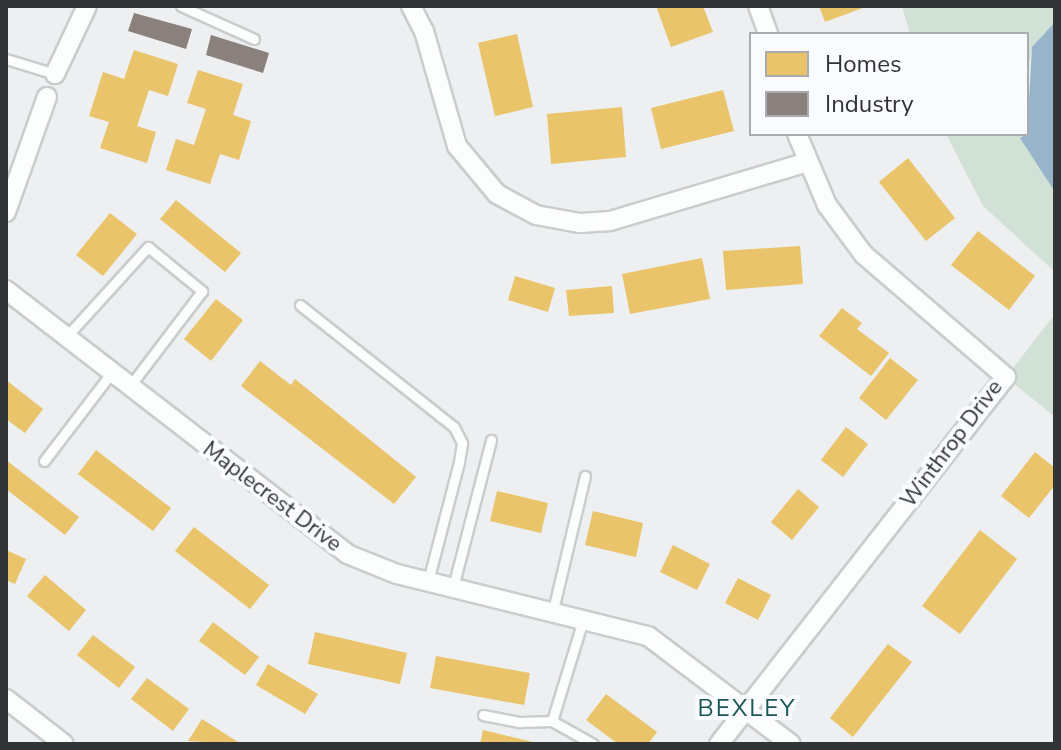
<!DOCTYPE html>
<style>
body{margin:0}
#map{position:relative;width:1061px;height:750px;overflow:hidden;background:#edeff1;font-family:"Nunito Sans",sans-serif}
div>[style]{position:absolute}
.green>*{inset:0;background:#d2e1d5}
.water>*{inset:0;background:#98b4ca}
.homes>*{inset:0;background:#e9c46a}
.industry>*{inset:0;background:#8a817c}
.roads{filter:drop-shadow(2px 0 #caccce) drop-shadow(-2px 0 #caccce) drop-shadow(0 2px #caccce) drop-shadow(0 -2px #caccce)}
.service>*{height:9px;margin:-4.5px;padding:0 4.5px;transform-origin:4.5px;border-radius:4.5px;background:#fcfdfd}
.minor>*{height:18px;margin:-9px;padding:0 9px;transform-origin:9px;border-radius:9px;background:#fcfdfd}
span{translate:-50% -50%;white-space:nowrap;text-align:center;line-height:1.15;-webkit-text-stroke:8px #f9fbff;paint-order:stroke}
.street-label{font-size:22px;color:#333435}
.neighbourhood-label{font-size:24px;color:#1a5656;letter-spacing:2px}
.frame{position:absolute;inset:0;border:8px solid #333435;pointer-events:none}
.legend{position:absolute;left:749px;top:32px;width:280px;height:104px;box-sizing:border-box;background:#f9fbff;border:2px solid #aaabae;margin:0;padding:10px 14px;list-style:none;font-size:24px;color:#333435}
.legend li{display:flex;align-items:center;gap:16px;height:40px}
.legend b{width:40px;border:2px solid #aaabae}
</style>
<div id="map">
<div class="green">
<div style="clip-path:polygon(902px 6px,1055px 6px,1055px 22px,1032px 47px,1027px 84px,1027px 34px,910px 34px)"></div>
<div style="clip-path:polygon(946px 134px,1021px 134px,1055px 192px,1055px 272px,983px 206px)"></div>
<div style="clip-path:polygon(1055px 314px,1055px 417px,1006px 377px)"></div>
</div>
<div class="water">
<div style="clip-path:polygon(1055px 22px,1055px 192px,1020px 138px,1027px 134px,1032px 47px)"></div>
</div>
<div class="homes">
<div style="clip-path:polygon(656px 6px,703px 6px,713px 32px,671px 47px)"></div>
<div style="clip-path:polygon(819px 6px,868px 6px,825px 22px)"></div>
<div style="clip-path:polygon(517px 34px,533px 107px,495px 116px,478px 43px)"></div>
<div style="clip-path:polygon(134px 50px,178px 64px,168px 96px,149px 90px,137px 126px,156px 132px,147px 163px,100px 148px,109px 122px,89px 116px,103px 72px,124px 79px)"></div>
<div style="clip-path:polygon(198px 70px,243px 84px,233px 115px,251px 121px,239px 160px,220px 154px,210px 184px,166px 170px,176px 139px,194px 145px,206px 109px,187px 103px)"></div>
<div style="clip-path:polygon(723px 90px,734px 131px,661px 149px,651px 108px)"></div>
<div style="clip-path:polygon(622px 107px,626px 157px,551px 164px,547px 114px)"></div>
<div style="clip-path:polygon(908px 158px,955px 218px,926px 241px,879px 182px)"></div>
<div style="clip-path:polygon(176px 200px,241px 253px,225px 272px,160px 219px)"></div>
<div style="clip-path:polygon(110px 213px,137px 234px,103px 276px,76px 255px)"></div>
<div style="clip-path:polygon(978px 231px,1035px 276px,1009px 310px,951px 265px)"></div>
<div style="clip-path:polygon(800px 246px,803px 284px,726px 290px,723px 251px)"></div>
<div style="clip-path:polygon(702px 258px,710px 299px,630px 314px,622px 274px)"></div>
<div style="clip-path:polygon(515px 276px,555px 288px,548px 312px,508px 300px)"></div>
<div style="clip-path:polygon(612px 286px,614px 313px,569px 316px,566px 290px)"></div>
<div style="clip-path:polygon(216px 299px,243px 320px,211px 361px,184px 339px)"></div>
<div style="clip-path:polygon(842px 308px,862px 323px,857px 329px,889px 353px,871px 376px,819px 336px)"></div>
<div style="clip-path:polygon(890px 358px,918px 380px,886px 420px,859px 398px)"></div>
<div style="clip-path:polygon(260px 361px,291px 385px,295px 379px,416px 477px,394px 504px,241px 386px)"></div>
<div style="clip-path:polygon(6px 380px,43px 409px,25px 433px,6px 419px)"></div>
<div style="clip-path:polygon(846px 427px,868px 444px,843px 477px,821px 460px)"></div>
<div style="clip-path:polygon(96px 450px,171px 508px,153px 531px,78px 474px)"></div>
<div style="clip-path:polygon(1035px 452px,1055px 468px,1055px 485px,1029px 518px,1001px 496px)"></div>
<div style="clip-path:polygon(6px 460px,79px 517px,65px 535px,6px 489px)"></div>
<div style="clip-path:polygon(798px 489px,819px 507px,792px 540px,771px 522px)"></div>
<div style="clip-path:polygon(497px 491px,548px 503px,541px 533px,490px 521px)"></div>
<div style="clip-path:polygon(593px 511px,643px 523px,636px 557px,585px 545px)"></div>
<div style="clip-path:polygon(194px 527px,269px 585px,250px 609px,175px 551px)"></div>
<div style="clip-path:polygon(980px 530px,1017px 559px,960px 634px,922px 606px)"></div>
<div style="clip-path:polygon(673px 545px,710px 564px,697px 590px,660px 572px)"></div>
<div style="clip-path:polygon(6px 550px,26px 559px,15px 584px,6px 580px)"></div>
<div style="clip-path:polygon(45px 575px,86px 610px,69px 631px,27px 596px)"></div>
<div style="clip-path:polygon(738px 578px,771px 595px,758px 620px,725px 603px)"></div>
<div style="clip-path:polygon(213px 622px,259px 657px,245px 675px,199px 641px)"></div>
<div style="clip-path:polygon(315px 632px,407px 653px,400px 684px,308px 664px)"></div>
<div style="clip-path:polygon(93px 635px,135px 667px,119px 688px,77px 655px)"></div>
<div style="clip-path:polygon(888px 644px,912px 662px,853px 737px,830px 718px)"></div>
<div style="clip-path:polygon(436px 656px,530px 673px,524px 705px,430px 688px)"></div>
<div style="clip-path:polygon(268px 664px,318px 694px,305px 714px,256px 685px)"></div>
<div style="clip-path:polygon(147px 678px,189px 709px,173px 731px,131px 699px)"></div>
<div style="clip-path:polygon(606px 694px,657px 732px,648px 744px,618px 744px,586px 720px)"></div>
<div style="clip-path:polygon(202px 719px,241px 744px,188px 741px)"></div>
<div style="clip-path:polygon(483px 730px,537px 743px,537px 744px,480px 744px)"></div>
</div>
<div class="industry">
<div style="clip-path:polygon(134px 13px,192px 29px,186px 49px,128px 31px)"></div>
<div style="clip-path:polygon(211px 35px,269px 53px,263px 73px,206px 55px)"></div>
</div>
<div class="roads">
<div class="service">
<div style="left:181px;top:6px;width:80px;rotate:24.3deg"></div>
<div style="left:6px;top:59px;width:51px;rotate:17deg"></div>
<div style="left:300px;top:305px;width:196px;rotate:38.4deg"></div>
<div style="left:454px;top:427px;width:18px;rotate:63deg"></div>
<div style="left:462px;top:443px;width:19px;rotate:99deg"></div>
<div style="left:459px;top:462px;width:123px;rotate:104.6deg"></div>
<div style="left:66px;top:337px;width:122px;rotate:-47.7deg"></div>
<div style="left:148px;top:247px;width:70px;rotate:39.2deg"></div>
<div style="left:202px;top:291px;width:121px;rotate:127.2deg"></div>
<div style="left:44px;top:461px;width:112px;rotate:-52.6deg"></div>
<div style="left:453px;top:587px;width:152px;rotate:-75.5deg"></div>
<div style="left:553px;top:610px;width:138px;rotate:-76.6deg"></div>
<div style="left:583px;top:620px;width:106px;rotate:107.1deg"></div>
<div style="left:552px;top:721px;width:47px;rotate:29.3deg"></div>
<div style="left:483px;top:715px;width:38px;rotate:11deg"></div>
<div style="left:520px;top:722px;width:32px;rotate:-2deg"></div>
</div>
<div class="minor">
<div style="left:411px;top:6px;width:28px;rotate:63deg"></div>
<div style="left:424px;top:31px;width:120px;rotate:74deg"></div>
<div style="left:457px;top:146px;width:62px;rotate:50.2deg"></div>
<div style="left:497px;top:194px;width:44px;rotate:28.3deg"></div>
<div style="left:536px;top:215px;width:45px;rotate:10.3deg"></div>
<div style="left:580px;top:223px;width:30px;rotate:-4deg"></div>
<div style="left:610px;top:221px;width:203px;rotate:-16.6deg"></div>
<div style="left:758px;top:6px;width:30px;rotate:70deg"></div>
<div style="left:55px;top:74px;width:75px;rotate:-64.8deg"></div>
<div style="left:6px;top:212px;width:122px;rotate:-70.4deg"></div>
<div style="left:6px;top:290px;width:431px;rotate:37.7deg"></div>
<div style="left:347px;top:554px;width:54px;rotate:21.8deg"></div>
<div style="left:397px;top:574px;width:259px;rotate:13.9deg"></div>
<div style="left:648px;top:636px;width:179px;rotate:37.1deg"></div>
<div style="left:6px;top:699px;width:73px;rotate:37.8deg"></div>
<div style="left:719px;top:744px;width:466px;rotate:-52deg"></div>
<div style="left:1006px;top:377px;width:187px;rotate:-139.3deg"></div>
<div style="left:864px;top:255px;width:62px;rotate:-126.5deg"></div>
<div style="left:827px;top:205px;width:77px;rotate:-112.9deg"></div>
</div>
</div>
<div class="street-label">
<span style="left:952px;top:444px;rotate:-53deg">Winthrop Drive</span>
<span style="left:272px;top:497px;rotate:37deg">Maplecrest Drive</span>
</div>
<div class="neighbourhood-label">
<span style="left:747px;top:709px">BEXLEY</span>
</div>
<div class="frame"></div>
<ul class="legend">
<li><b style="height:22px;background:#e9c46a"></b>Homes</li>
<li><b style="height:22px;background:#8a817c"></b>Industry</li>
</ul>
</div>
